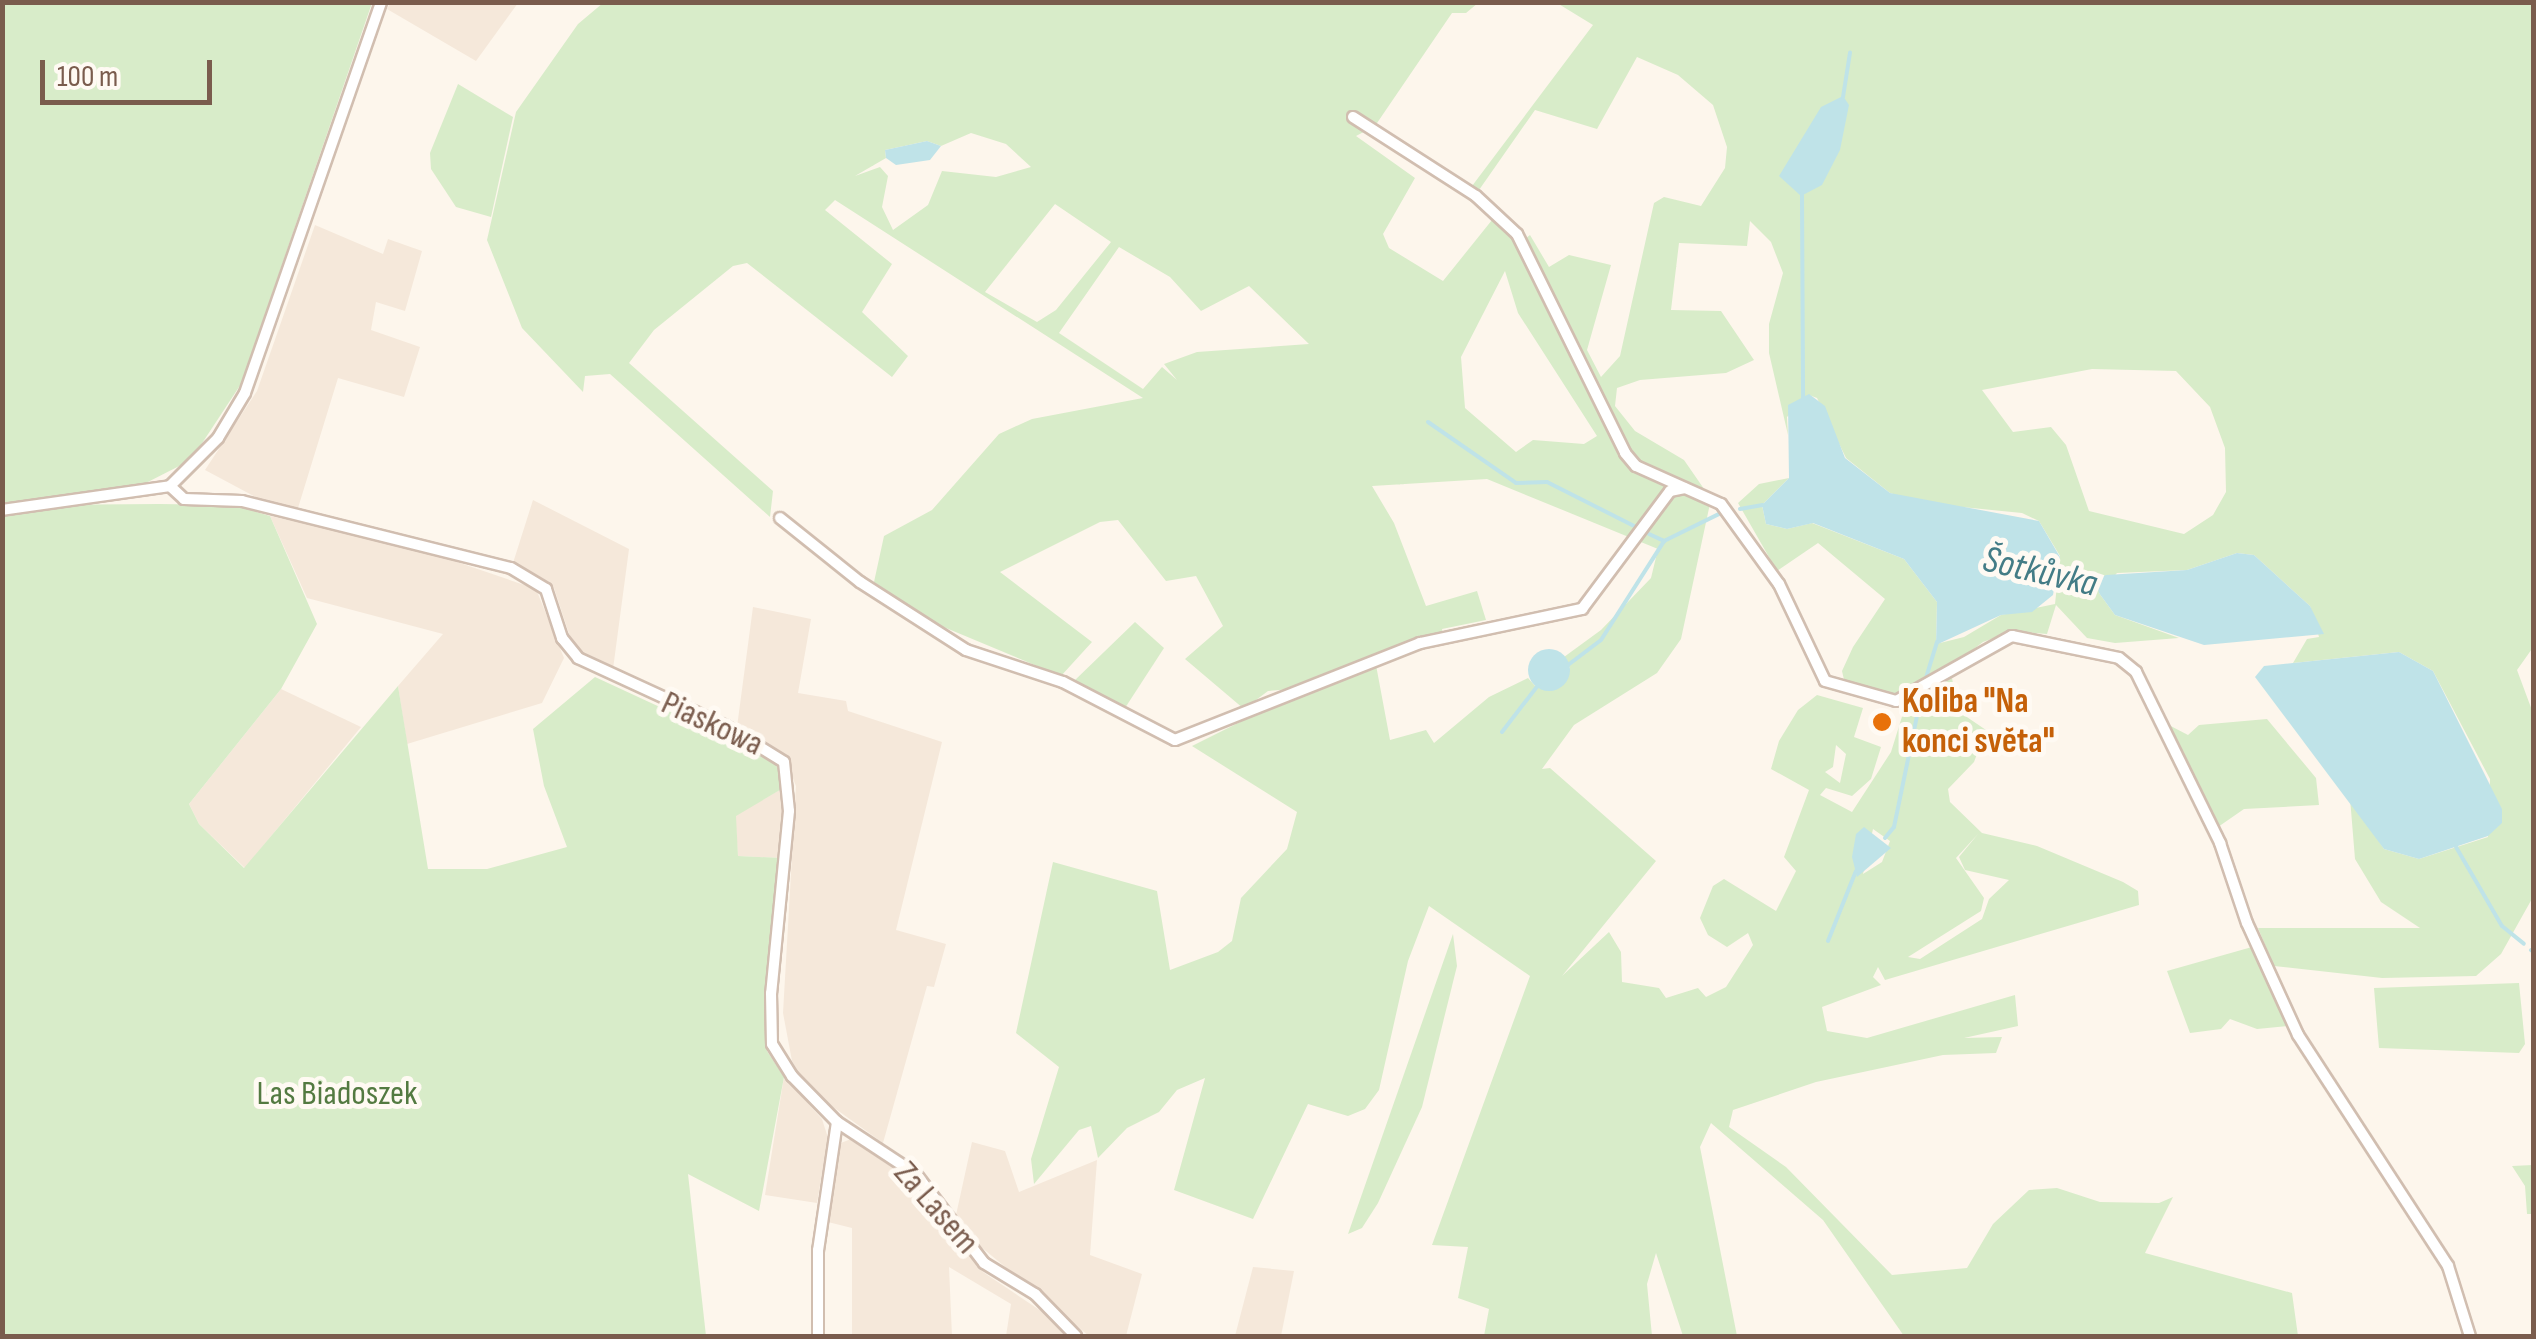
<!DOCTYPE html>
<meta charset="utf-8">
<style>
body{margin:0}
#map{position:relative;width:2536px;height:1339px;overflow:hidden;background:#fdf6ec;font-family:"Sofia Sans Condensed",sans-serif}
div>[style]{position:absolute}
.residential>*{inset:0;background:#f5e8da}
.green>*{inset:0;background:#d8ecc9}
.water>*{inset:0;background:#bfe3e8}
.round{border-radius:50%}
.stream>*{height:4px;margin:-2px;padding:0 2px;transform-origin:2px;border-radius:2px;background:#bfe3e8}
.roads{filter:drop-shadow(2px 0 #d1beb0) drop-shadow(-2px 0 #d1beb0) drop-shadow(0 2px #d1beb0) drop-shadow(0 -2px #d1beb0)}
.street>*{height:10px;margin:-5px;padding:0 5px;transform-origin:5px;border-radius:5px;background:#fff}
.dots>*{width:28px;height:28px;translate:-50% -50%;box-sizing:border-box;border:5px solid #fffaf3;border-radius:50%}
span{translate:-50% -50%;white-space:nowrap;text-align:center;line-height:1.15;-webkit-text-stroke:10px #fffaf3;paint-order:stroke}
.food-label{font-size:35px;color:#c56008;font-weight:700}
.left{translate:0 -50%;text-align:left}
.street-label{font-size:35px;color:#7a5c4d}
.park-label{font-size:35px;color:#537a41}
.water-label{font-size:38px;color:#437c86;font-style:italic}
.frame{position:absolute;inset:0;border:5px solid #7a5c4d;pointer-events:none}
.scale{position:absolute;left:40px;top:60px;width:172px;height:45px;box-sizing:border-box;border:5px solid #7a5c4d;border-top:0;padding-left:12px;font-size:30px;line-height:35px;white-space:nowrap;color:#7a5c4d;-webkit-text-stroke:8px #fffaf3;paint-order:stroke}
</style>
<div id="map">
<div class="residential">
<div style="clip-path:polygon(390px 3px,390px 2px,518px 3px,476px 61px,387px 9px)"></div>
<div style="clip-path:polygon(315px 225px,383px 254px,388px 239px,422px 251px,405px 311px,376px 302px,371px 330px,420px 347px,404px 397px,338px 378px,298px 508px,261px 500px,205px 470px,257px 391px)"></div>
<div style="clip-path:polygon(533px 500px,629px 549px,613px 669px,574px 649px,554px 588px,513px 563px)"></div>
<div style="clip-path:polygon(270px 516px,416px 548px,536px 589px,564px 658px,542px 703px,407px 744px,398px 686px,443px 634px,307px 598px)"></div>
<div style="clip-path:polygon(753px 607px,811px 619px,798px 693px,846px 701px,848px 711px,942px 742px,896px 930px,946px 944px,934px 987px,927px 986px,883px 1143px,808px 1089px,792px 1061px,783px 1013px,796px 786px,783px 754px,737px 727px)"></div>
<div style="clip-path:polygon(281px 689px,361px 727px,245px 868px,199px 824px,189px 804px)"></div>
<div style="clip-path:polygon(785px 787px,782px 858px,738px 856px,735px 815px)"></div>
<div style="clip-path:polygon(784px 1077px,822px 1119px,828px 1138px,817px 1203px,765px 1195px)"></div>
<div style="clip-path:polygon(851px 1139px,897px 1169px,983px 1272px,1044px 1313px,1065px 1336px,1006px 1336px,1011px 1304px,949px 1267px,952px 1336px,852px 1336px,852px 1228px,828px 1222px,841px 1143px)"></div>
<div style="clip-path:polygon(972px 1142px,1005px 1151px,1019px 1192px,1097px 1160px,1090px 1255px,1142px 1274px,1126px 1336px,1089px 1336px,975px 1242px,956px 1215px)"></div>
<div style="clip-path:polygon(1253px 1267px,1294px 1271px,1281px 1336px,1235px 1336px)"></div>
</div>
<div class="green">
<div style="clip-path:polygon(3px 3px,372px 3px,241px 384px,191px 460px,140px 486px,3px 506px)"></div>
<div style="clip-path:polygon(evenodd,603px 3px,1478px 3px,1466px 13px,1452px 13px,1375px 126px,1356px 136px,1415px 178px,1383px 234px,1389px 248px,1443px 281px,1492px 220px,1520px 243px,1530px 235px,1549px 267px,1569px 255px,1611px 265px,1587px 350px,1601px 377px,1620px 356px,1654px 203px,1664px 197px,1701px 206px,1725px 168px,1727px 147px,1713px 105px,1678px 75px,1637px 57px,1597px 129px,1535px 110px,1479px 190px,1472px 186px,1593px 25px,1557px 3px,2533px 3px,2534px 646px,2517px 670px,2533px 713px,2533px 897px,2501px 954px,2476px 976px,2382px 978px,2274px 966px,2258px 928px,2420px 928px,2381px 902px,2355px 859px,2350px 798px,2384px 849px,2419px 859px,2488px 837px,2490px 779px,2433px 671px,2399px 652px,2293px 663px,2307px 639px,2319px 637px,2310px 606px,2254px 555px,2237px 553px,2187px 570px,2117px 573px,2099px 593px,2115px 615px,2179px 638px,2115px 643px,2087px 638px,2056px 605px,2047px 634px,2013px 631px,1983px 642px,1918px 691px,1892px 697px,1845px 684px,1842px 671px,1853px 647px,1885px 599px,1818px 543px,1777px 571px,1738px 503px,1759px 484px,1789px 478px,1762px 505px,1766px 524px,1787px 529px,1812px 523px,1904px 559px,1937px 602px,1936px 644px,1964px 637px,2001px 615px,2055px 604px,2060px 556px,2039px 521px,2022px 513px,1922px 503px,1890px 493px,1846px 458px,1817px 398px,1809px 395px,1787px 417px,1788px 435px,1769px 353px,1769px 324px,1783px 273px,1771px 242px,1750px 221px,1747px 246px,1679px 243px,1671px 310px,1721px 311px,1754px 360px,1726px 373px,1640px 380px,1617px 388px,1615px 406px,1635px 431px,1684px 460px,1711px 499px,1681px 639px,1657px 673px,1574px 725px,1542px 769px,1550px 768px,1656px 861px,1562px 976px,1609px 932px,1621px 952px,1622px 982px,1659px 988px,1666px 998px,1698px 988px,1706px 997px,1726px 987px,1753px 945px,1748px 933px,1727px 947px,1708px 935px,1700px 918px,1713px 886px,1724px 879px,1776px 911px,1796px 871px,1784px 857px,1809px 790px,1771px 769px,1779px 741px,1798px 710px,1817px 695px,1863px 708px,1854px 737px,1881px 747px,1871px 779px,1852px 796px,1826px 788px,1820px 795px,1852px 812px,1891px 752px,1905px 707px,1952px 678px,1958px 711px,1986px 730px,1974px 762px,1948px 789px,1950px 802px,1982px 833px,2037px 846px,2123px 882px,2138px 891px,2139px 905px,1885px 980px,1878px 967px,1873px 977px,1881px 985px,1822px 1007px,1827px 1031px,1867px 1038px,2015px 995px,2018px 1026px,1964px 1038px,2002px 1037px,1996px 1053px,1943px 1055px,1816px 1082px,1733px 1110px,1729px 1127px,1786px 1167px,1892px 1275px,1967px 1268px,1993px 1224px,2029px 1190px,2057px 1188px,2100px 1202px,2159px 1203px,2173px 1197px,2145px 1253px,2292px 1293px,2298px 1336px,1904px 1336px,1823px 1220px,1711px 1123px,1700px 1147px,1737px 1336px,1683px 1336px,1656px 1253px,1647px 1284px,1652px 1336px,1484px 1336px,1489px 1309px,1458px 1298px,1468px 1247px,1432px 1245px,1530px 976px,1429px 906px,1408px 961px,1379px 1090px,1365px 1109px,1348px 1116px,1308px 1104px,1253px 1219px,1174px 1190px,1205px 1078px,1177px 1090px,1159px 1112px,1127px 1128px,1098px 1158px,1091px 1126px,1079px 1130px,1034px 1184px,1031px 1159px,1059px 1067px,1016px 1033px,1053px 862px,1157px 891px,1170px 970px,1218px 952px,1232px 941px,1241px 898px,1287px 849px,1297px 812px,1192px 746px,1294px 695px,1376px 665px,1390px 740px,1426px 730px,1434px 743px,1489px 697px,1528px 678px,1536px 687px,1570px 668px,1564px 657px,1601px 630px,1651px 578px,1658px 549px,1487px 479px,1372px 486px,1394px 523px,1426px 606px,1477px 591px,1486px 620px,1442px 629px,1443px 634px,1291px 689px,1268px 691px,1244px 709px,1185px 659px,1223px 626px,1196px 576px,1166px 581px,1118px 520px,1100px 522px,1000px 572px,1092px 642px,1061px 676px,934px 623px,874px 582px,884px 536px,932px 510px,999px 434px,1032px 419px,1143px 398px,835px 200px,825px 210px,892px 264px,862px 312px,908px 356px,892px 377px,747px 263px,733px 266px,654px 330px,629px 363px,773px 491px,770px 517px,610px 374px,585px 376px,583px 392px,522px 328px,487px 240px,516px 112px,578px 24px,603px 3px,971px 133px,1006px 144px,1031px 167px,996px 177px,942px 171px,928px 205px,893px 230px,882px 207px,888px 176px,880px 167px,855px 176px,886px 158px,885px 150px,927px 141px,941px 146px,971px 133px,603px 3px,1055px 204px,1111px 242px,1056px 310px,1037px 322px,985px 292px,1055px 204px,603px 3px,1119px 247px,1170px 277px,1201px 311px,1249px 286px,1309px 344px,1197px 352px,1164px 364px,1177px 380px,1162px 367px,1143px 389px,1059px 333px,1119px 247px,603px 3px,1505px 271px,1518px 313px,1597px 436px,1584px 444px,1533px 440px,1516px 452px,1465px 408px,1461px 357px,1505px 271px,603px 3px,2092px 369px,2176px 371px,2210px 407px,2225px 448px,2226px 492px,2213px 515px,2184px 534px,2089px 511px,2066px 445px,2051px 427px,2013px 432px,1982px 390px,2092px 369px,603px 3px,1836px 745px,1846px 754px,1840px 783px,1825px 772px,1833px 767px,1836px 745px,603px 3px,1873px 829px,1890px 841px,1882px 862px,1863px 874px,1873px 829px,603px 3px,1978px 834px,1959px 857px,1965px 870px,2009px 880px,1989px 899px,1982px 919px,1920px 959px,1908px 957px,1981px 911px,1984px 898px,1956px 858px,1978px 834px)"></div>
<div style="clip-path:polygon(458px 84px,513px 117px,491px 217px,456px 207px,431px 169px,430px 153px)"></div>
<div style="clip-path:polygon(159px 504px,233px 505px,270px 516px,317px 624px,281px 689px,189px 804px,199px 824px,244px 868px,398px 686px,428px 869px,487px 869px,567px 847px,544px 786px,533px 729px,595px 677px,774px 760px,785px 787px,736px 816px,738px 856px,782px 858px,765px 1005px,767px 1051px,784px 1077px,759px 1211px,688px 1174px,706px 1336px,3px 1336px,2px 515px,30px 505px)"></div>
<div style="clip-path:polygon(1135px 622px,1164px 648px,1125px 708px,1073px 682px)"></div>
<div style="clip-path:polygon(2267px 719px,2316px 778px,2319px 805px,2244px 809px,2218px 827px,2163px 722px,2188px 735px,2199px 725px)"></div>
<div style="clip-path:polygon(1453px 934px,1457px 966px,1422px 1107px,1378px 1203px,1362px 1228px,1348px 1234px)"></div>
<div style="clip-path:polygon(2252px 947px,2288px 1026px,2257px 1029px,2230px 1019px,2221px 1029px,2190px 1033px,2167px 971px)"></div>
<div style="clip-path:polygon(2519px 983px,2525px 1044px,2519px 1053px,2379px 1048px,2374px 988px)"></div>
<div style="clip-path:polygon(2533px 1165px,2533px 1214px,2527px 1214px,2525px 1186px,2512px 1166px)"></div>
</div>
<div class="water">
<div style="clip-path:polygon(1843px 96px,1849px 105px,1840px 150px,1822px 185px,1801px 196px,1779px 176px,1821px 107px)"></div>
<div style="clip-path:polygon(927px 141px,941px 146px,930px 160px,896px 165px,886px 158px,885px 150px)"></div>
<div style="clip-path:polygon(1809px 394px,1825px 406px,1845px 458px,1890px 493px,2039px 521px,2060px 557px,2053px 595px,2032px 612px,2001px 615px,1936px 645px,1937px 602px,1904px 559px,1813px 523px,1787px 529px,1766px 524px,1762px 505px,1789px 478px,1788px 405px)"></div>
<div style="clip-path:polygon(2237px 553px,2254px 555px,2310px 606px,2324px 634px,2204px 645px,2115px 615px,2099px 593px,2096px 580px,2106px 575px,2187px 570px)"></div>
<div class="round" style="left:1528px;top:649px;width:42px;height:42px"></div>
<div style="clip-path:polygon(2399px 652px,2433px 671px,2502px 809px,2502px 823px,2488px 836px,2419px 859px,2384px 849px,2255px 677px,2264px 666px)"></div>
<div style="clip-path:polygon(1864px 827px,1891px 848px,1857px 877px,1852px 857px,1856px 834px)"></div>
</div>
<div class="stream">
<div style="left:1843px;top:97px;width:45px;rotate:-81deg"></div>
<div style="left:1802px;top:194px;width:205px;rotate:89.7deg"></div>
<div style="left:1428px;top:422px;width:107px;rotate:34.7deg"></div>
<div style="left:1516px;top:483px;width:31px;rotate:-2deg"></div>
<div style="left:1547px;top:482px;width:102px;rotate:26.8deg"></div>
<div style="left:1740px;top:509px;width:23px;rotate:-10deg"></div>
<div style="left:1649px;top:534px;width:17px;rotate:25deg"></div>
<div style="left:1664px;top:541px;width:66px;rotate:-26.2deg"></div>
<div style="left:2056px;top:576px;width:45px;rotate:7.6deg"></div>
<div style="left:1568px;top:665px;width:41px;rotate:-37.1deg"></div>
<div style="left:1601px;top:640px;width:117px;rotate:-57.5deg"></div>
<div style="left:1925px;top:681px;width:41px;rotate:-72.9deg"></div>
<div style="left:1502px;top:732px;width:61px;rotate:-52.4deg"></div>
<div style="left:1885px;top:838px;width:14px;rotate:-51deg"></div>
<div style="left:1894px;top:827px;width:129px;rotate:-78.3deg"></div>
<div style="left:2456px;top:847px;width:91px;rotate:59.8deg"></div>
<div style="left:2502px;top:926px;width:28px;rotate:39deg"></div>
<div style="left:1828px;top:941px;width:75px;rotate:-68.2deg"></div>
<div style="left:2531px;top:950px;width:4px;rotate:34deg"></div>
</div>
<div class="roads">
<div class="street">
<div style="left:1353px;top:117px;width:146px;rotate:32.7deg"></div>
<div style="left:1476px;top:196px;width:56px;rotate:42.8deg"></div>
<div style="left:1517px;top:234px;width:244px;rotate:63.7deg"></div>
<div style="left:1625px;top:453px;width:17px;rotate:50deg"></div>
<div style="left:1636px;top:466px;width:93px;rotate:24.1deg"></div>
<div style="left:1721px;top:504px;width:99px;rotate:54.1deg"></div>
<div style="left:1779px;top:584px;width:107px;rotate:64.6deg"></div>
<div style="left:1825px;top:681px;width:74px;rotate:15.7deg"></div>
<div style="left:1896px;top:701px;width:133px;rotate:-29.3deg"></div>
<div style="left:2012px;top:636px;width:109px;rotate:11.6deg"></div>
<div style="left:2119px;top:658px;width:22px;rotate:39deg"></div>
<div style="left:2136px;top:672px;width:191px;rotate:63.8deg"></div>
<div style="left:2220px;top:843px;width:84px;rotate:71.4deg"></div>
<div style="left:2247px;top:923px;width:123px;rotate:65.5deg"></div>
<div style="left:2298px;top:1035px;width:275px;rotate:57deg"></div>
<div style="left:2448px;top:1266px;width:73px;rotate:72.6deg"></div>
<div style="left:170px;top:486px;width:19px;rotate:43deg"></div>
<div style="left:184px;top:499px;width:58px;rotate:2deg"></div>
<div style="left:242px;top:501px;width:277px;rotate:14deg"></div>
<div style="left:511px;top:568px;width:41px;rotate:31deg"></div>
<div style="left:546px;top:589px;width:52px;rotate:71.9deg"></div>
<div style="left:562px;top:638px;width:26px;rotate:51deg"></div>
<div style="left:578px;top:658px;width:163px;rotate:24.7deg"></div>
<div style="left:726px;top:726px;width:68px;rotate:31.8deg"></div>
<div style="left:784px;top:762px;width:49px;rotate:84.2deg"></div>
<div style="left:789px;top:811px;width:183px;rotate:95.6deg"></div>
<div style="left:771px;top:993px;width:51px;rotate:88.9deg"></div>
<div style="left:772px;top:1044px;width:38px;rotate:58deg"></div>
<div style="left:792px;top:1076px;width:64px;rotate:45.6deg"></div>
<div style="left:837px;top:1122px;width:129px;rotate:98.4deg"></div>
<div style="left:818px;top:1250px;width:86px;rotate:90deg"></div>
<div style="left:170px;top:486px;width:68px;rotate:-45deg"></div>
<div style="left:218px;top:438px;width:52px;rotate:-59deg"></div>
<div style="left:245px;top:393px;width:414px;rotate:-70.8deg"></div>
<div style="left:2px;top:510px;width:170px;rotate:-8.1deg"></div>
<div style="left:780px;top:518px;width:102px;rotate:38.7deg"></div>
<div style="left:860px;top:582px;width:126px;rotate:32.7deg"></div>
<div style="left:966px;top:650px;width:102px;rotate:18.3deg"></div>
<div style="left:1063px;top:682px;width:126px;rotate:27.4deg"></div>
<div style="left:1175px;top:740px;width:264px;rotate:-21.6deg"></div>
<div style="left:1420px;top:643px;width:166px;rotate:-11.9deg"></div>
<div style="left:1582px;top:609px;width:147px;rotate:-53.3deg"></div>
<div style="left:1670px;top:491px;width:15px;rotate:-11deg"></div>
<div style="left:837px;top:1122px;width:95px;rotate:33.4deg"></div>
<div style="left:916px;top:1174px;width:112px;rotate:52.6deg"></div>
<div style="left:984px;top:1263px;width:60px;rotate:31.3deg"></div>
<div style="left:1035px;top:1294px;width:59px;rotate:45.7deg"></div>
</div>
</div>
<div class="dots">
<div style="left:1882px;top:722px;background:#e8710a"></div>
</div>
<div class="food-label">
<span class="left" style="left:1902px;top:722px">Koliba "Na<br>konci světa"</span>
</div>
<div class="street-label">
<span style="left:712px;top:724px;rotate:25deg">Piaskowa</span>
<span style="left:936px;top:1208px;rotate:49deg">Za Lasem</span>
</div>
<div class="park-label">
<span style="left:337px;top:1094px">Las Biadoszek</span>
</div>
<div class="water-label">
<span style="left:2040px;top:572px;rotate:13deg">Šotkůvka</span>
</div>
<div class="frame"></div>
<div class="scale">100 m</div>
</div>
